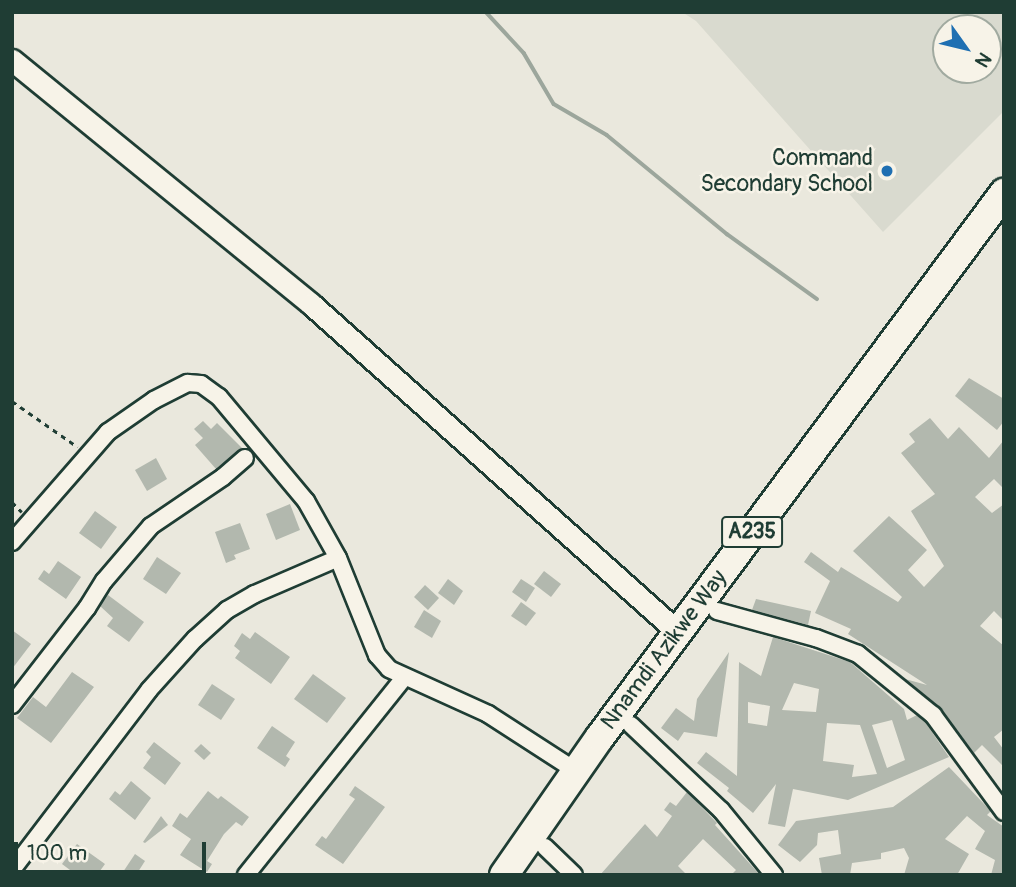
<!DOCTYPE html>
<style>
body{margin:0}
#map{position:relative;width:1016px;height:887px;overflow:hidden;background:#eae8dd;font-family:Pangolin,sans-serif}
div>[style]{position:absolute}
.built>*{inset:0;background:#d9dacf}
.stream>*{height:3.5px;margin:-1.75px;padding:0 1.75px;transform-origin:1.75px;border-radius:1.75px;background:#9ca69c}
.building>*{inset:0;background:#b2b8ae}
.path>*{height:2.5px;margin-top:-1.25px;transform-origin:0;background:repeating-linear-gradient(90deg,#1f3d34 0 5px,transparent 0 10px)}
.roads{filter:drop-shadow(2px 0 #1f3d34) drop-shadow(-2px 0 #1f3d34) drop-shadow(0 2px #1f3d34) drop-shadow(0 -2px #1f3d34)}
.street>*{height:16px;margin:-8px;padding:0 8px;transform-origin:8px;border-radius:8px;background:#f7f3e8}
.secondary>*{height:21px;margin:-10.5px;padding:0 10.5px;transform-origin:10.5px;border-radius:10.5px;background:#f7f3e8}
.highway>*{height:28px;margin:-14px;padding:0 14px;transform-origin:14px;border-radius:14px;background:#f7f3e8}
.dots>*{width:19px;height:19px;translate:-50% -50%;box-sizing:border-box;border:4px solid #f7f3e8;border-radius:50%}
span{translate:-50% -50%;white-space:nowrap;text-align:center;line-height:1.15;-webkit-text-stroke:5px #f7f3e8;paint-order:stroke}
.shield-label span{padding:2px 5px;background:#f7f3e8;border:2px solid;border-radius:5px;-webkit-text-stroke-width:0}
.shield-label{font-size:21px;color:#1f3d34;font-weight:700}
.poi-label{font-size:23px;color:#1f3d34}
.right{translate:-100% -50%;text-align:right}
.street-label{font-size:23px;color:#1f3d34}
.frame{position:absolute;inset:0;border:14px solid #1f3d34;pointer-events:none}
.north{position:absolute;left:932px;top:14px;width:70px;height:70px;box-sizing:border-box;background:#f7f3e8;border:2px solid #a1aaa0;border-radius:50%;rotate:124deg;font-size:19px;font-weight:700;line-height:28px;text-align:center;color:#1f3d34}
.north::after{content:'';display:block;margin:auto;width:24px;height:32px;background:#1f6fb2;clip-path:polygon(50% 0,100% 100%,50% 72%,0 100%)}
.scale{position:absolute;left:14px;top:842px;width:192px;height:32px;box-sizing:border-box;border:4px solid #1f3d34;border-top:0;padding-left:9px;font-size:21px;line-height:24px;white-space:nowrap;color:#1f3d34;-webkit-text-stroke:5px #f7f3e8;paint-order:stroke}
</style>
<div id="map">
<div class="built">
<div style="clip-path:polygon(evenodd,682px 12px,1004px 12px,1004px 111px,883px 232px,696px 21px,682px 12px,946px 28px,988px 28px,988px 70px,946px 70px,946px 28px)"></div>
</div>
<div class="stream">
<div style="left:486px;top:12px;width:56px;rotate:47.2deg"></div>
<div style="left:524px;top:53px;width:59px;rotate:59.5deg"></div>
<div style="left:554px;top:104px;width:61px;rotate:30.3deg"></div>
<div style="left:607px;top:135px;width:156px;rotate:39.5deg"></div>
<div style="left:727px;top:234px;width:111px;rotate:35.8deg"></div>
</div>
<div class="building">
<div style="clip-path:polygon(969px 378px,1004px 399px,1004px 421px,997px 430px,955px 396px)"></div>
<div style="clip-path:polygon(930px 418px,948px 439px,959px 427px,989px 458px,1004px 440px,1004px 489px,994px 479px,975px 497px,992px 513px,1004px 504px,1004px 621px,994px 611px,980px 626px,1004px 646px,1004px 729px,994px 737px,1004px 750px,1004px 767px,982px 745px,974px 753px,941px 709px,905px 679px,927px 685px,848px 634px,851px 629px,815px 613px,830px 581px,804px 562px,811px 552px,838px 572px,841px 567px,898px 602px,902px 597px,853px 551px,889px 516px,927px 550px,908px 570px,924px 587px,944px 566px,911px 511px,935px 494px,901px 453px,915px 442px,909px 434px)"></div>
<div style="clip-path:polygon(203px 421px,211px 429px,217px 423px,242px 448px,216px 469px,195px 445px,203px 438px,194px 429px)"></div>
<div style="clip-path:polygon(156px 458px,167px 479px,147px 491px,135px 470px)"></div>
<div style="clip-path:polygon(290px 504px,300px 530px,276px 540px,266px 514px)"></div>
<div style="clip-path:polygon(95px 511px,117px 527px,101px 549px,79px 533px)"></div>
<div style="clip-path:polygon(240px 523px,250px 549px,234px 555px,236px 559px,226px 563px,215px 532px)"></div>
<div style="clip-path:polygon(157px 557px,181px 573px,166px 594px,143px 579px)"></div>
<div style="clip-path:polygon(58px 561px,81px 577px,66px 599px,38px 579px,44px 570px,49px 574px)"></div>
<div style="clip-path:polygon(544px 571px,561px 584px,551px 597px,534px 584px)"></div>
<div style="clip-path:polygon(448px 579px,463px 591px,454px 605px,438px 593px)"></div>
<div style="clip-path:polygon(521px 579px,535px 588px,526px 602px,512px 592px)"></div>
<div style="clip-path:polygon(425px 585px,439px 598px,428px 610px,414px 597px)"></div>
<div style="clip-path:polygon(108px 595px,144px 622px,129px 642px,107px 626px,113px 618px,100px 606px)"></div>
<div style="clip-path:polygon(756px 599px,811px 611px,808px 625px,752px 610px)"></div>
<div style="clip-path:polygon(521px 602px,536px 613px,526px 626px,511px 616px)"></div>
<div style="clip-path:polygon(424px 610px,441px 621px,432px 638px,414px 627px)"></div>
<div style="clip-path:polygon(12px 630px,31px 644px,12px 669px)"></div>
<div style="clip-path:polygon(255px 632px,290px 657px,271px 684px,235px 658px,240px 651px,234px 646px,242px 633px,250px 639px)"></div>
<div style="clip-path:polygon(evenodd,773px 637px,850px 662px,904px 709px,907px 720px,917px 715px,925px 722px,949px 757px,848px 800px,793px 789px,785px 827px,768px 824px,776px 784px,753px 813px,727px 791px,729px 788px,697px 763px,706px 752px,737px 776px,739px 662px,761px 676px,773px 637px,794px 683px,819px 689px,816px 712px,782px 710px,794px 683px,773px 637px,748px 702px,770px 706px,767px 726px,748px 723px,748px 702px,773px 637px,892px 720px,905px 760px,887px 768px,872px 725px,892px 720px,773px 637px,827px 723px,860px 725px,877px 774px,852px 777px,854px 765px,823px 761px,827px 723px)"></div>
<div style="clip-path:polygon(729px 652px,717px 737px,684px 732px,678px 741px,661px 728px,676px 708px,694px 721px,697px 699px)"></div>
<div style="clip-path:polygon(72px 672px,94px 687px,51px 743px,17px 718px,33px 697px,46px 707px)"></div>
<div style="clip-path:polygon(313px 674px,346px 698px,327px 723px,294px 699px)"></div>
<div style="clip-path:polygon(212px 684px,235px 699px,221px 720px,198px 705px)"></div>
<div style="clip-path:polygon(272px 726px,295px 742px,286px 756px,290px 759px,285px 767px,257px 748px)"></div>
<div style="clip-path:polygon(154px 742px,181px 763px,165px 785px,143px 768px,151px 757px,146px 752px)"></div>
<div style="clip-path:polygon(201px 744px,211px 753px,204px 760px,194px 751px)"></div>
<div style="clip-path:polygon(949px 767px,986px 806px,991px 811px,987px 815px,1004px 827px,1004px 875px,991px 875px,995px 860px,975px 849px,985px 831px,967px 816px,945px 839px,969px 854px,957px 875px,904px 875px,909px 858px,904px 848px,881px 853px,881px 859px,852px 863px,850px 875px,822px 875px,819px 858px,841px 854px,838px 830px,818px 833px,817px 845px,800px 862px,778px 845px,796px 821px,893px 807px)"></div>
<div style="clip-path:polygon(131px 781px,151px 798px,135px 820px,109px 799px,115px 791px,120px 795px)"></div>
<div style="clip-path:polygon(355px 786px,385px 807px,343px 864px,315px 845px,322px 836px,326px 839px,355px 799px,349px 795px)"></div>
<div style="clip-path:polygon(208px 791px,218px 799px,221px 796px,249px 817px,242px 826px,236px 822px,224px 834px,207px 861px,212px 864px,207px 872px,180px 855px,191px 839px,172px 826px,180px 813px,187px 818px)"></div>
<div style="clip-path:polygon(687px 792px,717px 823px,715px 825px,760px 875px,731px 875px,736px 870px,703px 839px,678px 866px,687px 875px,600px 875px,645px 824px,657px 837px,672px 816px,664px 810px,670px 802px,676px 806px)"></div>
<div style="clip-path:polygon(161px 816px,168px 825px,145px 843px,143px 842px)"></div>
<div style="clip-path:polygon(77px 844px,105px 864px,97px 875px,66px 875px,70px 870px,62px 864px)"></div>
<div style="clip-path:polygon(135px 854px,145px 861px,136px 875px,121px 875px)"></div>
</div>
<div class="path">
<div style="left:12px;top:401px;width:80px;rotate:34.9deg"></div>
<div style="left:12px;top:502px;width:14px;rotate:45deg"></div>
</div>
<div class="roads">
<div class="street">
<div style="left:12px;top:542px;width:146px;rotate:-48.9deg"></div>
<div style="left:108px;top:432px;width:56px;rotate:-34.8deg"></div>
<div style="left:154px;top:400px;width:38px;rotate:-27deg"></div>
<div style="left:188px;top:383px;width:13px;rotate:4deg"></div>
<div style="left:201px;top:384px;width:22px;rotate:36deg"></div>
<div style="left:219px;top:397px;width:136px;rotate:50.1deg"></div>
<div style="left:306px;top:501px;width:65px;rotate:60.7deg"></div>
<div style="left:338px;top:558px;width:105px;rotate:68.1deg"></div>
<div style="left:377px;top:655px;width:18px;rotate:49deg"></div>
<div style="left:389px;top:669px;width:109px;rotate:24.4deg"></div>
<div style="left:488px;top:714px;width:105px;rotate:32.9deg"></div>
<div style="left:717px;top:611px;width:103px;rotate:15.3deg"></div>
<div style="left:816px;top:638px;width:45px;rotate:20.9deg"></div>
<div style="left:858px;top:654px;width:97px;rotate:39.1deg"></div>
<div style="left:933px;top:715px;width:120px;rotate:53.8deg"></div>
<div style="left:12px;top:705px;width:123px;rotate:-52.3deg"></div>
<div style="left:87px;top:608px;width:32px;rotate:-58deg"></div>
<div style="left:104px;top:581px;width:72px;rotate:-49.5deg"></div>
<div style="left:151px;top:526px;width:87px;rotate:-34.2deg"></div>
<div style="left:223px;top:477px;width:29px;rotate:-41deg"></div>
<div style="left:631px;top:725px;width:124px;rotate:43.4deg"></div>
<div style="left:721px;top:810px;width:84px;rotate:50.8deg"></div>
<div style="left:545px;top:847px;width:40px;rotate:44deg"></div>
<div style="left:12px;top:870px;width:226px;rotate:-52.7deg"></div>
<div style="left:149px;top:690px;width:69px;rotate:-48deg"></div>
<div style="left:195px;top:639px;width:43px;rotate:-42.2deg"></div>
<div style="left:227px;top:610px;width:32px;rotate:-30deg"></div>
<div style="left:255px;top:594px;width:90px;rotate:-23.4deg"></div>
<div style="left:246px;top:875px;width:253px;rotate:-51.3deg"></div>
</div>
<div class="secondary">
<div style="left:12px;top:60px;width:386px;rotate:39.2deg"></div>
<div style="left:311px;top:304px;width:492px;rotate:41.8deg"></div>
</div>
<div class="highway">
<div style="left:504px;top:875px;width:168px;rotate:-55.2deg"></div>
<div style="left:600px;top:737px;width:678px;rotate:-53.4deg"></div>
</div>
</div>
<div class="dots">
<div style="left:887px;top:171px;background:#1f6fb2"></div>
</div>
<div class="shield-label">
<span style="left:752px;top:532px">A235</span>
</div>
<div class="poi-label">
<span class="right" style="left:873px;top:171px">Command<br>Secondary School</span>
</div>
<div class="street-label">
<span style="left:664px;top:650px;rotate:-53deg">Nnamdi Azikwe Way</span>
</div>
<div class="frame"></div>
<div class="north">N</div>
<div class="scale">100 m</div>
</div>
